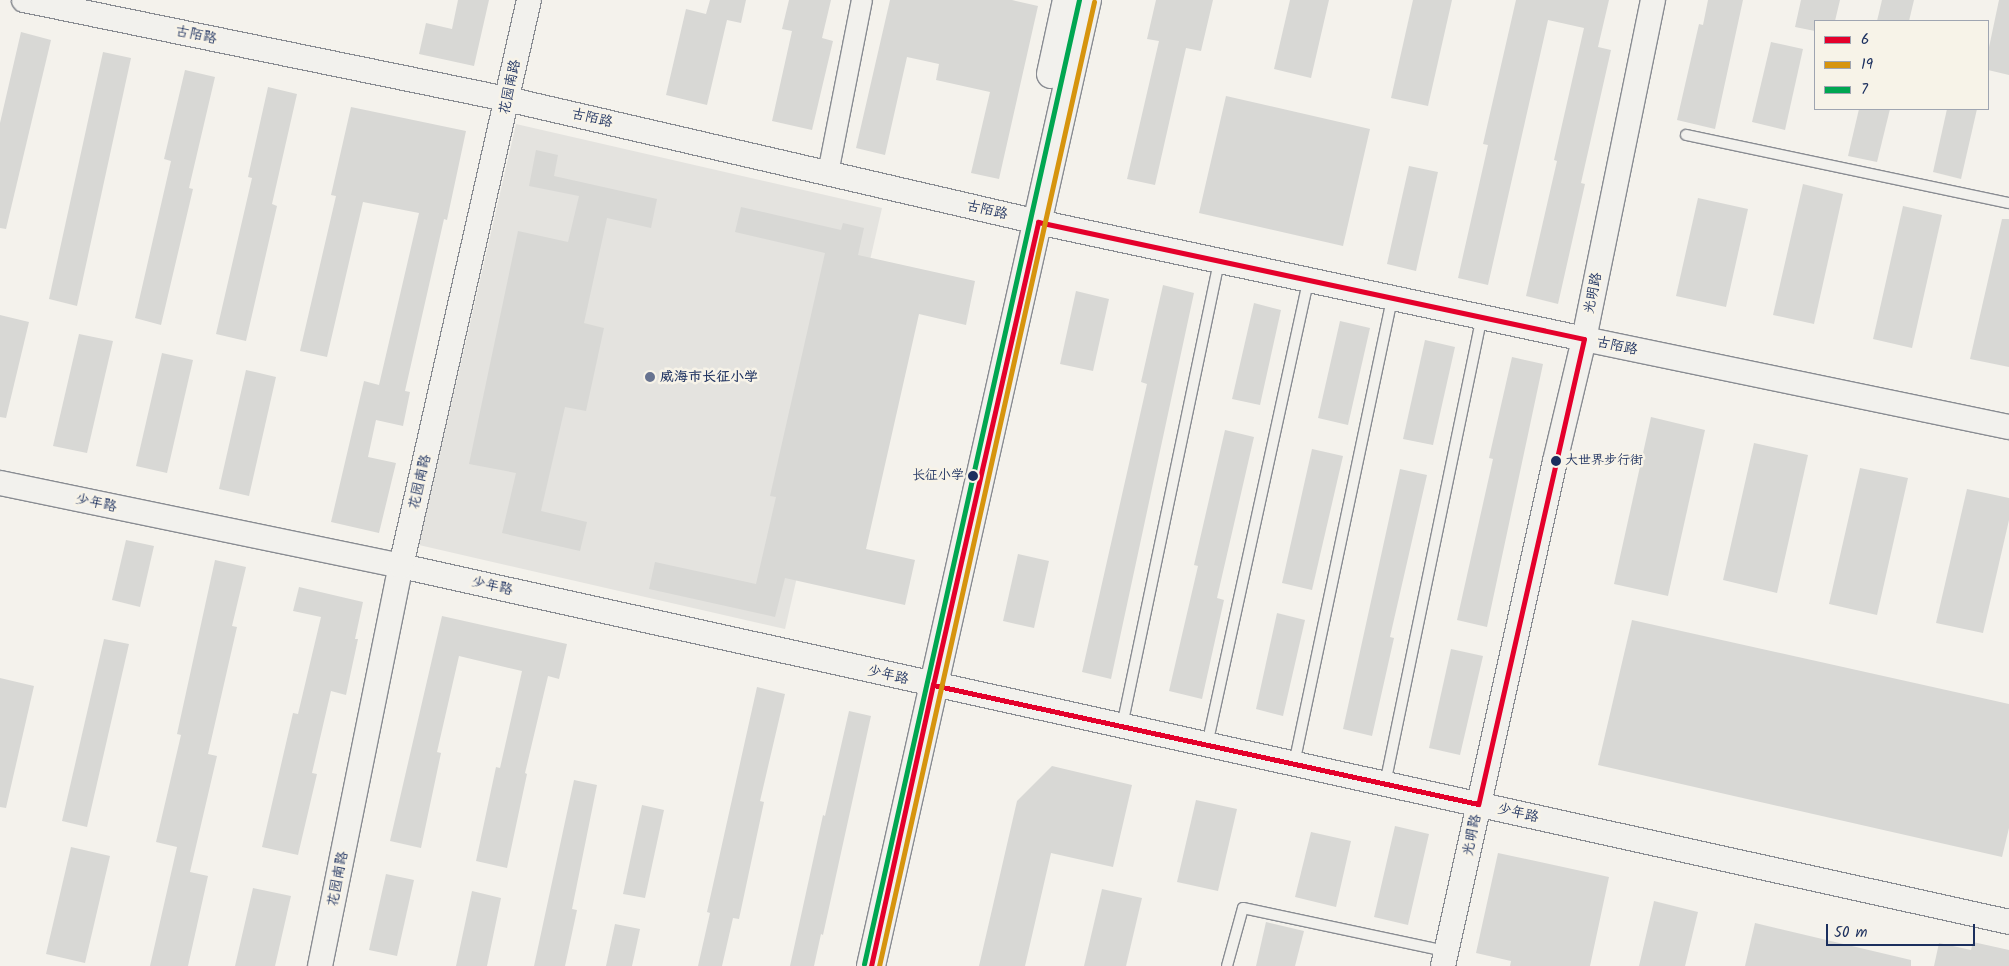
<!DOCTYPE html>
<meta charset="utf-8">
<style>
body{margin:0}
#map{position:relative;width:2009px;height:966px;overflow:hidden;background:#f4f2ec;font-family:Kalam,"LXGW WenKai TC",sans-serif}
div>[style]{position:absolute}
.built>*{inset:0;background:#e4e3df}
.building>*{inset:0;background:#d8d8d5}
.roads{filter:drop-shadow(1px 0 #898c92) drop-shadow(-1px 0 #898c92) drop-shadow(0 1px #898c92) drop-shadow(0 -1px #898c92)}
.service>*{height:10px;margin:-5px;padding:0 5px;transform-origin:5px;border-radius:5px;background:#f2f1ed}
.minor>*{height:20px;margin:-10px;padding:0 10px;transform-origin:10px;border-radius:10px;background:#f2f1ed}
.tertiary>*{height:24px;margin:-12px;padding:0 12px;transform-origin:12px;border-radius:12px;background:#f2f1ed}
.primary>*{height:28px;margin:-14px;padding:0 14px;transform-origin:14px;border-radius:14px;background:#f2f1ed}
.bus-1>*{height:5px;margin:-2.5px;padding:0 2.5px;transform-origin:2.5px;border-radius:2.5px;background:#e4002b}
.bus-2>*{height:5px;margin:-2.5px;padding:0 2.5px;transform-origin:2.5px;border-radius:2.5px;background:#d6940e}
.bus-3>*{height:5px;margin:-2.5px;padding:0 2.5px;transform-origin:2.5px;border-radius:2.5px;background:#00a651}
.dots>*{width:14px;height:14px;translate:-50% -50%;box-sizing:border-box;border:2px solid #f7f3e8;border-radius:50%}
span{translate:-50% -50%;white-space:nowrap;text-align:center;line-height:1.15;-webkit-text-stroke:5px #f7f3e8;paint-order:stroke}
.bus-label{font-size:13px;color:#1b2f5e}
.left{translate:0 -50%;text-align:left}
.right{translate:-100% -50%;text-align:right}
.street-label{font-size:14px;color:#1b2f5e}
.poi-label{font-size:14px;color:#1b2f5e;font-weight:700}
.legend{position:absolute;left:1814px;top:20px;width:175px;height:90px;box-sizing:border-box;background:#f7f3e8;border:1px solid #9fa5b1;margin:0;padding:6px 9px;list-style:none;font-size:15px;color:#1b2f5e}
.legend li{display:flex;align-items:center;gap:10px;height:25px}
.legend b{width:25px;border:1px solid #9fa5b1}
.scale{position:absolute;left:1826px;top:924px;width:149px;height:22px;box-sizing:border-box;border:2px solid #1b2f5e;border-top:0;padding-left:6px;font-size:15px;line-height:18px;white-space:nowrap;color:#1b2f5e;-webkit-text-stroke:4px #f7f3e8;paint-order:stroke}
</style>
<div id="map">
<div class="built">
<div style="clip-path:polygon(516px 124px,882px 208px,785px 629px,419px 545px)"></div>
</div>
<div class="building">
<div style="clip-path:polygon(458px 0,489px 0,474px 66px,419px 54px,426px 23px,452px 29px)"></div>
<div style="clip-path:polygon(710px 0,746px 0,741px 23px,727px 20px,707px 105px,666px 95px,686px 9px,706px 14px)"></div>
<div style="clip-path:polygon(789px 0,831px 0,822px 38px,833px 41px,812px 130px,772px 121px,792px 31px,782px 29px)"></div>
<div style="clip-path:polygon(890px 0,1012px 0,1038px 6px,999px 179px,971px 173px,990px 92px,936px 80px,939px 64px,907px 57px,885px 155px,856px 148px)"></div>
<div style="clip-path:polygon(1156px 0,1213px 0,1201px 51px,1186px 48px,1155px 185px,1127px 179px,1159px 41px,1147px 39px)"></div>
<div style="clip-path:polygon(1290px 0,1329px 0,1311px 78px,1274px 69px)"></div>
<div style="clip-path:polygon(1413px 0,1452px 0,1428px 106px,1391px 98px)"></div>
<div style="clip-path:polygon(1516px 0,1609px 0,1598px 47px,1611px 50px,1581px 183px,1585px 184px,1558px 304px,1526px 296px,1557px 161px,1554px 160px,1584px 28px,1548px 20px,1488px 285px,1458px 278px,1488px 145px,1483px 144px)"></div>
<div style="clip-path:polygon(1708px 0,1743px 0,1715px 129px,1677px 120px,1699px 24px,1703px 25px)"></div>
<div style="clip-path:polygon(1801px 0,1840px 0,1835px 21px,1815px 21px,1815px 31px,1795px 27px)"></div>
<div style="clip-path:polygon(1882px 0,1914px 0,1909px 21px,1877px 21px)"></div>
<div style="clip-path:polygon(1999px 0,2009px 0,2009px 75px,1988px 70px,1988px 52px)"></div>
<div style="clip-path:polygon(21px 32px,51px 40px,6px 229px,0 228px,0 123px)"></div>
<div style="clip-path:polygon(1771px 42px,1803px 49px,1785px 130px,1752px 122px)"></div>
<div style="clip-path:polygon(103px 52px,131px 58px,77px 306px,49px 299px)"></div>
<div style="clip-path:polygon(185px 70px,215px 77px,189px 188px,193px 189px,161px 325px,135px 318px,171px 161px,164px 159px)"></div>
<div style="clip-path:polygon(268px 87px,297px 94px,272px 204px,277px 206px,246px 341px,216px 334px,252px 178px,248px 177px)"></div>
<div style="clip-path:polygon(1226px 96px,1370px 129px,1343px 246px,1199px 213px)"></div>
<div style="clip-path:polygon(351px 107px,466px 131px,447px 220px,444px 219px,405px 391px,410px 392px,403px 426px,376px 420px,368px 457px,396px 463px,379px 533px,331px 522px,364px 381px,379px 385px,419px 213px,363px 202px,327px 357px,300px 351px,336px 196px,331px 195px)"></div>
<div style="clip-path:polygon(1859px 109px,1890px 109px,1877px 162px,1848px 156px)"></div>
<div style="clip-path:polygon(1947px 109px,1977px 109px,1961px 179px,1933px 172px)"></div>
<div style="clip-path:polygon(536px 150px,558px 155px,554px 176px,657px 199px,651px 228px,607px 218px,584px 323px,604px 328px,586px 411px,565px 407px,541px 511px,587px 522px,580px 551px,502px 533px,516px 473px,469px 464px,518px 231px,568px 242px,579px 196px,529px 186px)"></div>
<div style="clip-path:polygon(1409px 166px,1438px 172px,1416px 271px,1387px 264px)"></div>
<div style="clip-path:polygon(1803px 184px,1843px 194px,1814px 324px,1773px 315px)"></div>
<div style="clip-path:polygon(1698px 198px,1748px 209px,1726px 307px,1676px 296px)"></div>
<div style="clip-path:polygon(1903px 206px,1942px 215px,1912px 348px,1873px 339px)"></div>
<div style="clip-path:polygon(741px 207px,841px 230px,843px 223px,864px 228px,858px 255px,975px 281px,966px 325px,919px 314px,866px 549px,915px 560px,905px 605px,785px 578px,775px 617px,649px 589px,655px 562px,756px 584px,776px 497px,770px 496px,825px 253px,735px 232px)"></div>
<div style="clip-path:polygon(2002px 219px,2009px 219px,2009px 367px,1970px 359px)"></div>
<div style="clip-path:polygon(1163px 285px,1194px 293px,1111px 679px,1082px 672px,1147px 384px,1141px 382px)"></div>
<div style="clip-path:polygon(1076px 291px,1109px 299px,1093px 371px,1060px 364px)"></div>
<div style="clip-path:polygon(1254px 303px,1281px 310px,1260px 405px,1232px 399px)"></div>
<div style="clip-path:polygon(0 315px,29px 322px,6px 418px,0 417px)"></div>
<div style="clip-path:polygon(1340px 321px,1370px 328px,1348px 425px,1318px 418px)"></div>
<div style="clip-path:polygon(79px 334px,113px 341px,87px 453px,53px 446px)"></div>
<div style="clip-path:polygon(1425px 340px,1455px 347px,1433px 445px,1403px 439px)"></div>
<div style="clip-path:polygon(162px 353px,193px 360px,167px 473px,136px 466px)"></div>
<div style="clip-path:polygon(1512px 357px,1543px 364px,1487px 627px,1457px 620px,1493px 459px,1489px 458px)"></div>
<div style="clip-path:polygon(246px 370px,276px 377px,249px 496px,219px 489px)"></div>
<div style="clip-path:polygon(1651px 417px,1705px 430px,1668px 596px,1614px 584px)"></div>
<div style="clip-path:polygon(1225px 430px,1254px 437px,1217px 598px,1224px 600px,1202px 699px,1169px 691px,1198px 566px,1194px 565px)"></div>
<div style="clip-path:polygon(1754px 443px,1808px 455px,1777px 593px,1723px 580px)"></div>
<div style="clip-path:polygon(1312px 449px,1343px 456px,1312px 590px,1282px 583px)"></div>
<div style="clip-path:polygon(1860px 468px,1908px 478px,1877px 615px,1829px 604px)"></div>
<div style="clip-path:polygon(1400px 469px,1427px 475px,1390px 637px,1394px 638px,1372px 736px,1343px 729px)"></div>
<div style="clip-path:polygon(1967px 489px,2009px 498px,2009px 520px,1983px 633px,1936px 623px)"></div>
<div style="clip-path:polygon(126px 540px,154px 546px,140px 607px,112px 600px)"></div>
<div style="clip-path:polygon(1018px 554px,1049px 561px,1034px 628px,1003px 621px)"></div>
<div style="clip-path:polygon(215px 560px,246px 567px,232px 626px,237px 627px,208px 754px,217px 756px,190px 872px,208px 876px,188px 966px,150px 966px,177px 847px,156px 842px,181px 735px,177px 734px)"></div>
<div style="clip-path:polygon(299px 587px,363px 602px,355px 639px,358px 639px,346px 695px,331px 691px,312px 773px,317px 774px,298px 855px,262px 847px,293px 713px,298px 714px,321px 617px,293px 611px)"></div>
<div style="clip-path:polygon(1277px 613px,1305px 620px,1283px 716px,1256px 709px)"></div>
<div style="clip-path:polygon(442px 616px,567px 644px,559px 679px,548px 676px,525px 773px,527px 774px,507px 868px,476px 861px,496px 767px,500px 768px,522px 671px,459px 656px,437px 752px,441px 753px,421px 848px,390px 841px)"></div>
<div style="clip-path:polygon(1632px 620px,2009px 704px,2009px 828px,2002px 857px,1598px 765px)"></div>
<div style="clip-path:polygon(104px 639px,129px 644px,87px 827px,62px 821px)"></div>
<div style="clip-path:polygon(1451px 649px,1483px 656px,1460px 755px,1429px 748px)"></div>
<div style="clip-path:polygon(0 678px,34px 686px,6px 808px,0 807px)"></div>
<div style="clip-path:polygon(757px 687px,785px 694px,760px 801px,764px 802px,739px 919px,733px 918px,722px 966px,698px 966px,710px 913px,707px 912px)"></div>
<div style="clip-path:polygon(849px 711px,871px 716px,823px 935px,821px 934px,814px 966px,790px 966px,823px 815px,825px 816px)"></div>
<div style="clip-path:polygon(1052px 766px,1132px 785px,1113px 867px,1051px 853px,1025px 966px,979px 966px,1017px 801px)"></div>
<div style="clip-path:polygon(574px 780px,597px 785px,572px 909px,577px 910px,565px 966px,534px 966px)"></div>
<div style="clip-path:polygon(1196px 800px,1237px 809px,1218px 891px,1177px 882px)"></div>
<div style="clip-path:polygon(642px 805px,664px 810px,645px 898px,623px 894px)"></div>
<div style="clip-path:polygon(1395px 826px,1429px 834px,1408px 925px,1374px 917px)"></div>
<div style="clip-path:polygon(1311px 832px,1351px 841px,1336px 907px,1295px 897px)"></div>
<div style="clip-path:polygon(71px 847px,110px 856px,85px 963px,46px 954px)"></div>
<div style="clip-path:polygon(1498px 853px,1609px 877px,1590px 966px,1510px 966px,1511px 961px,1476px 953px)"></div>
<div style="clip-path:polygon(386px 874px,414px 880px,397px 956px,369px 950px)"></div>
<div style="clip-path:polygon(253px 888px,291px 896px,275px 966px,235px 966px)"></div>
<div style="clip-path:polygon(1102px 889px,1142px 898px,1126px 966px,1084px 966px)"></div>
<div style="clip-path:polygon(472px 891px,501px 898px,487px 966px,456px 966px)"></div>
<div style="clip-path:polygon(1654px 901px,1698px 912px,1685px 966px,1639px 966px)"></div>
<div style="clip-path:polygon(1266px 922px,1304px 931px,1295px 966px,1256px 966px)"></div>
<div style="clip-path:polygon(1755px 923px,1911px 960px,1911px 966px,1745px 966px)"></div>
<div style="clip-path:polygon(615px 924px,640px 929px,632px 966px,606px 966px)"></div>
<div style="clip-path:polygon(1973px 942px,2009px 950px,2009px 966px,1934px 966px,1939px 943px,1971px 950px)"></div>
</div>
<div class="roads">
<div class="service">
<div style="left:1686px;top:135px;width:330px;rotate:11.9deg"></div>
<div style="left:1122px;top:726px;width:475px;rotate:-78.2deg"></div>
<div style="left:1207px;top:745px;width:476px;rotate:-77.7deg"></div>
<div style="left:1294px;top:764px;width:476px;rotate:-78.1deg"></div>
<div style="left:1385px;top:784px;width:477px;rotate:-78.3deg"></div>
<div style="left:1227px;top:966px;width:60px;rotate:-74.6deg"></div>
<div style="left:1243px;top:908px;width:208px;rotate:12deg"></div>
</div>
<div class="minor">
<div style="left:828px;top:173px;width:176px;rotate:-78.9deg"></div>
</div>
<div class="tertiary">
<div style="left:24px;top:0;width:493px;rotate:11.6deg"></div>
<div style="left:507px;top:99px;width:545px;rotate:13.04deg"></div>
<div style="left:1038px;top:222px;width:558px;rotate:12.09deg"></div>
<div style="left:1584px;top:339px;width:434px;rotate:11.7deg"></div>
<div style="left:0;top:483px;width:409px;rotate:11.7deg"></div>
<div style="left:401px;top:566px;width:1647px;rotate:12.48deg"></div>
<div style="left:320px;top:966px;width:408px;rotate:-78.6deg"></div>
<div style="left:401px;top:566px;width:580px;rotate:-77.26deg"></div>
<div style="left:1443px;top:966px;width:517px;rotate:-77.5deg"></div>
<div style="left:1555px;top:461px;width:125px;rotate:-76.6deg"></div>
<div style="left:1584px;top:339px;width:346px;rotate:-78.5deg"></div>
</div>
<div class="primary">
<div style="left:1051px;top:74px;width:76px;rotate:-77.8deg"></div>
<div style="left:871px;top:966px;width:990px;rotate:-77.4deg"></div>
</div>
</div>
<div class="bus-1">
<div style="left:1038px;top:222px;width:558px;rotate:12.09deg"></div>
<div style="left:1584px;top:339px;width:477px;rotate:102.8deg"></div>
<div style="left:1478px;top:804px;width:558px;rotate:-167.68deg"></div>
<div style="left:933px;top:685px;width:475px;rotate:-77.2deg"></div>
<div style="left:871px;top:966px;width:288px;rotate:-77.6deg"></div>
</div>
<div class="bus-2">
<div style="left:879px;top:966px;width:988px;rotate:-77.43deg"></div>
</div>
<div class="bus-3">
<div style="left:864px;top:964px;width:988px;rotate:-77.43deg"></div>
</div>
<div class="dots">
<div style="left:650px;top:377px;background:#677390"></div>
<div style="left:1556px;top:461px;background:#1b2f5e"></div>
<div style="left:973px;top:476px;background:#1b2f5e"></div>
</div>
<div class="bus-label">
<span class="left" style="left:1565px;top:461px">大世界步行街</span>
<span class="right" style="left:964px;top:476px">长征小学</span>
</div>
<div class="street-label">
<span style="left:196px;top:35px;rotate:12deg">古陌路</span>
<span style="left:510px;top:87px;rotate:-78deg">花园南路</span>
<span style="left:592px;top:118px;rotate:13deg">古陌路</span>
<span style="left:987px;top:210px;rotate:13deg">古陌路</span>
<span style="left:1593px;top:293px;rotate:-79deg">光明路</span>
<span style="left:1617px;top:346px;rotate:12deg">古陌路</span>
<span style="left:420px;top:482px;rotate:-77deg">花园南路</span>
<span style="left:96px;top:503px;rotate:12deg">少年路</span>
<span style="left:492px;top:586px;rotate:13deg">少年路</span>
<span style="left:888px;top:675px;rotate:13deg">少年路</span>
<span style="left:1518px;top:813px;rotate:13deg">少年路</span>
<span style="left:1472px;top:835px;rotate:-78deg">光明路</span>
<span style="left:338px;top:879px;rotate:-79deg">花园南路</span>
</div>
<div class="poi-label">
<span class="left" style="left:660px;top:377px">威海市长征小学</span>
</div>
<ul class="legend">
<li><b style="height:6px;background:#e4002b"></b>6</li>
<li><b style="height:6px;background:#d6940e"></b>19</li>
<li><b style="height:6px;background:#00a651"></b>7</li>
</ul>
<div class="scale">50 m</div>
</div>
